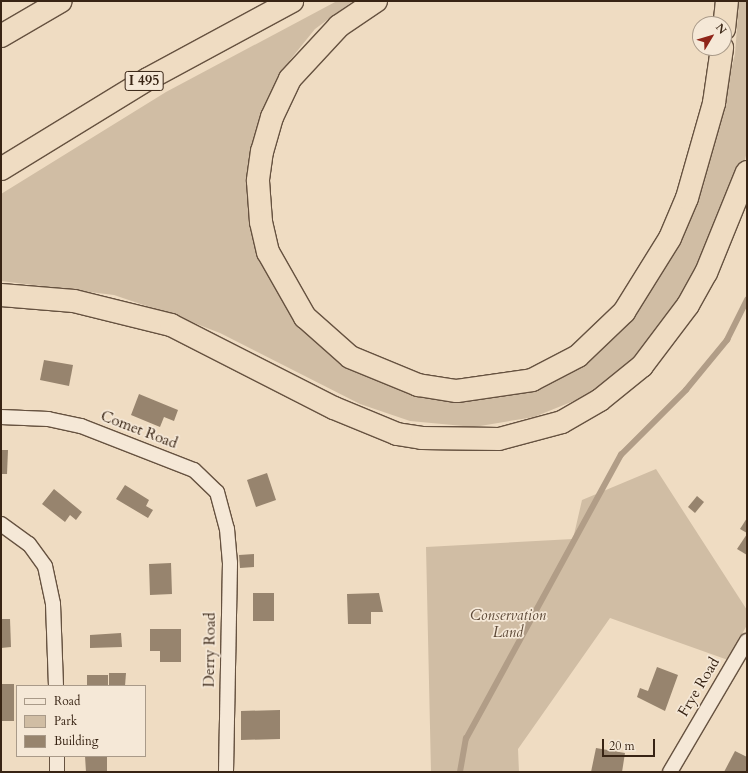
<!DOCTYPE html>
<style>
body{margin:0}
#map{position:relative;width:748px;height:773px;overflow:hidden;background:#efdcc2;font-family:Cardo,serif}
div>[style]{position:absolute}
.green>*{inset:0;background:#d0bda4}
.stream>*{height:5.5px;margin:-2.75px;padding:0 2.75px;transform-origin:2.75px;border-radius:2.75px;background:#b19d87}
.building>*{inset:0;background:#97846e}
.roads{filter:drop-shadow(1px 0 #665240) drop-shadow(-1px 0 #665240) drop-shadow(0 1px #665240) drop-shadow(0 -1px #665240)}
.minor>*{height:14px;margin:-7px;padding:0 7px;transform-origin:7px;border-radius:7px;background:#f5e8d7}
.motorway>*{height:22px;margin:-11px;padding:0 11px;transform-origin:11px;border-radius:11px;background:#efdcc2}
span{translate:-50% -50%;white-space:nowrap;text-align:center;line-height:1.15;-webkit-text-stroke:3.5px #f5e8d7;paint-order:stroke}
.shield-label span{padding:1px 3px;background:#f5e8d7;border:1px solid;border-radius:3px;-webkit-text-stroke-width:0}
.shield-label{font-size:14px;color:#382414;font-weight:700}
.street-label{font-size:15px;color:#382414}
.park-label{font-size:15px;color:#5e4a38;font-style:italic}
.frame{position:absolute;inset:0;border:2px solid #382414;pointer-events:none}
.legend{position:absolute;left:16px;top:685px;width:130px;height:72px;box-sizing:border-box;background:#f5e8d7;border:1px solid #a99a89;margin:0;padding:5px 7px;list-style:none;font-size:12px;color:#382414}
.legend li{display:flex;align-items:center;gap:8px;height:20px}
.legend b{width:20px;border:1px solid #a99a89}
.north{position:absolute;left:692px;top:16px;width:40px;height:40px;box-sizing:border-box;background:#f5e8d7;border:1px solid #a99a89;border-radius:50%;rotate:52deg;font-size:11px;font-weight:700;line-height:16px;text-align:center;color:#382414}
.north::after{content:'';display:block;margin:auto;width:14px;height:18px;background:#8f2418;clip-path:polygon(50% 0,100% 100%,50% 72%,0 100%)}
.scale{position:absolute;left:602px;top:739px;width:53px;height:18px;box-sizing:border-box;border:2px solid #382414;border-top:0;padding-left:5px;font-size:12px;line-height:14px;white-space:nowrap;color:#382414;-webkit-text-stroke:3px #f5e8d7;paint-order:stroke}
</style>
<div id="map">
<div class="green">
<div style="clip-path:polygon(337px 1px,353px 1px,315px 29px,290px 60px,267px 101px,256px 135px,274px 279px,362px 369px,513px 390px,639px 307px,660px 276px,686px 230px,703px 187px,735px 54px,739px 1px,747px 1px,747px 151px,742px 173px,728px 213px,665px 328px,623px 370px,586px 396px,534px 417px,474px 427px,410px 421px,360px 404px,220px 333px,176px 316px,114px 295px,1px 281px,1px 194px,166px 92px)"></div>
<div style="clip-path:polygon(656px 469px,747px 610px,747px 625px,728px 660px,610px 618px,518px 749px,519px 772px,431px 772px,426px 547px,573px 539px,582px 500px)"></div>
</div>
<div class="stream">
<div style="left:460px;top:772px;width:34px;rotate:-80deg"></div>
<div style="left:466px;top:739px;width:324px;rotate:-61.4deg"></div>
<div style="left:621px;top:455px;width:92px;rotate:-45deg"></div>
<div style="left:686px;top:390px;width:65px;rotate:-50.6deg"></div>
<div style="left:727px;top:340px;width:45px;rotate:-63.4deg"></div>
</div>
<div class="building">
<div style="clip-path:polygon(44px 360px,73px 365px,69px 386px,40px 380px)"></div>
<div style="clip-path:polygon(139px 394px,178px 410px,174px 421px,164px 417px,160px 427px,131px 415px)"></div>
<div style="clip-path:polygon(1px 450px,8px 450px,7px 474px,1px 474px)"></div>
<div style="clip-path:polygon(267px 473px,276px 500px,256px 507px,247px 480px)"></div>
<div style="clip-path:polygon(125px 485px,149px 500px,146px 506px,153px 510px,148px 518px,116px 499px)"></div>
<div style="clip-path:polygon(54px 489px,82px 512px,76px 520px,70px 515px,65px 522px,42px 504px)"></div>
<div style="clip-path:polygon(697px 496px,704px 502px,695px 513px,688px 507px)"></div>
<div style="clip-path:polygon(747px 518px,747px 533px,740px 529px)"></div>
<div style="clip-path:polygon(747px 534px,747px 555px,737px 549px)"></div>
<div style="clip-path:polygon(254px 554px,254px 567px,240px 568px,239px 555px)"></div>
<div style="clip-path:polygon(171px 563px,172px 594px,150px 595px,149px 564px)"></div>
<div style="clip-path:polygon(253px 593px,274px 593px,274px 621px,253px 621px)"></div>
<div style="clip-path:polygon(379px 593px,383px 612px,371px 612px,371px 624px,348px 624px,347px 594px)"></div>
<div style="clip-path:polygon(1px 619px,10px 619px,11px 647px,1px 648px)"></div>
<div style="clip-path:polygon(150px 629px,181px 629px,181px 662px,160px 662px,160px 651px,150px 651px)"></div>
<div style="clip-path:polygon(121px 633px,122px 647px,90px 648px,90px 635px)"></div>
<div style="clip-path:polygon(657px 667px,678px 675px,665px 711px,637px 697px,640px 688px,648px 691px)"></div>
<div style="clip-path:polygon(109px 673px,126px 673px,125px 686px,109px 686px)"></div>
<div style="clip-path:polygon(87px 675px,108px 675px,108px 686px,87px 686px)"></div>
<div style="clip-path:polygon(1px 684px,14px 684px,14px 721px,1px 721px)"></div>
<div style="clip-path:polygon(280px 710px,280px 739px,241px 740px,241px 711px)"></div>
<div style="clip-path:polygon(596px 748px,625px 753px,622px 772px,591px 772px)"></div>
<div style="clip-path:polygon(735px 751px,747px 757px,747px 772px,724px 772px)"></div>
<div style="clip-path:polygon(85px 756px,107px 756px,107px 772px,86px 772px)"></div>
</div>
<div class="roads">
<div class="minor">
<div style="left:1px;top:417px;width:47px;rotate:2.4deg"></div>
<div style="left:48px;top:419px;width:34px;rotate:12deg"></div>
<div style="left:81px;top:426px;width:121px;rotate:21.3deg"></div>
<div style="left:194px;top:470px;width:32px;rotate:44deg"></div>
<div style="left:217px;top:492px;width:38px;rotate:75deg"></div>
<div style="left:227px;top:529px;width:34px;rotate:85deg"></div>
<div style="left:230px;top:563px;width:209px;rotate:91.1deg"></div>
<div style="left:1px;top:524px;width:34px;rotate:36deg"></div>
<div style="left:29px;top:544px;width:27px;rotate:54deg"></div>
<div style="left:45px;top:566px;width:39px;rotate:78deg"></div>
<div style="left:53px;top:604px;width:82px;rotate:87.9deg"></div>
<div style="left:57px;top:756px;width:16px;rotate:90deg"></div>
<div style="left:670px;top:772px;width:152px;rotate:-59.6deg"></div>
</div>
<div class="motorway">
<div style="left:376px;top:1px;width:45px;rotate:146deg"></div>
<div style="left:339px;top:26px;width:72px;rotate:132.8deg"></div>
<div style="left:290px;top:79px;width:42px;rotate:115.3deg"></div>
<div style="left:272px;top:117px;width:35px;rotate:106deg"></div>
<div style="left:262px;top:151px;width:30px;rotate:98deg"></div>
<div style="left:258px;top:181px;width:41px;rotate:85.8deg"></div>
<div style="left:261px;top:222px;width:31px;rotate:77deg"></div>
<div style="left:268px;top:252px;width:75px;rotate:60.4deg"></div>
<div style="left:305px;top:317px;width:60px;rotate:41.6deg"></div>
<div style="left:350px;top:357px;width:74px;rotate:22.4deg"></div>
<div style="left:418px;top:385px;width:39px;rotate:9deg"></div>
<div style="left:457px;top:391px;width:76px;rotate:-8.3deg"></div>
<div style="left:532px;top:380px;width:52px;rotate:-27.6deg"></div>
<div style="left:578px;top:356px;width:64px;rotate:-43.7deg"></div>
<div style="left:624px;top:312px;width:87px;rotate:-58.1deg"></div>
<div style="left:670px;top:238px;width:43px;rotate:-67deg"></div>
<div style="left:687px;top:198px;width:99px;rotate:-74.1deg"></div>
<div style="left:714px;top:103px;width:56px;rotate:-81.7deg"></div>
<div style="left:724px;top:29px;width:28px;rotate:-84deg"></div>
<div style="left:1px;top:36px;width:69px;rotate:-30.3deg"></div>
<div style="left:1px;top:169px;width:172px;rotate:-31.5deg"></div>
<div style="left:148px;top:79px;width:164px;rotate:-28.4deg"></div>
<div style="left:1px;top:295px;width:73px;rotate:4.7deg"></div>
<div style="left:74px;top:301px;width:100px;rotate:13.9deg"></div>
<div style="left:171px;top:325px;width:183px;rotate:27deg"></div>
<div style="left:334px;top:408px;width:68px;rotate:22.4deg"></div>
<div style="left:397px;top:434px;width:25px;rotate:9deg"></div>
<div style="left:422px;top:438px;width:77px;rotate:0.7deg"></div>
<div style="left:499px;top:439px;width:65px;rotate:-15.1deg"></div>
<div style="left:562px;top:422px;width:44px;rotate:-30.1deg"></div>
<div style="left:600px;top:400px;width:54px;rotate:-39deg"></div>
<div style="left:642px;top:366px;width:76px;rotate:-53deg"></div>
<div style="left:688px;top:305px;width:37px;rotate:-61deg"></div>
<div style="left:706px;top:273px;width:109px;rotate:-67.9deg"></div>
</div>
</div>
<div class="shield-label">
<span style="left:144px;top:81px">I 495</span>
</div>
<div class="street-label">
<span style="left:139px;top:430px;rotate:21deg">Comet Road</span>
<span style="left:210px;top:650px;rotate:-89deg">Derry Road</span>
<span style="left:699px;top:687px;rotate:-59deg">Frye Road</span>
</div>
<div class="park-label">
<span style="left:508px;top:624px">Conservation<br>Land</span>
</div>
<div class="frame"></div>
<ul class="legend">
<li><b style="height:5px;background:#f5e8d7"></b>Road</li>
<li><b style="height:11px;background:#d0bda4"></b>Park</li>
<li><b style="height:11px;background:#97846e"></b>Building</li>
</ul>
<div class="north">N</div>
<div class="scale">20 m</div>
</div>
